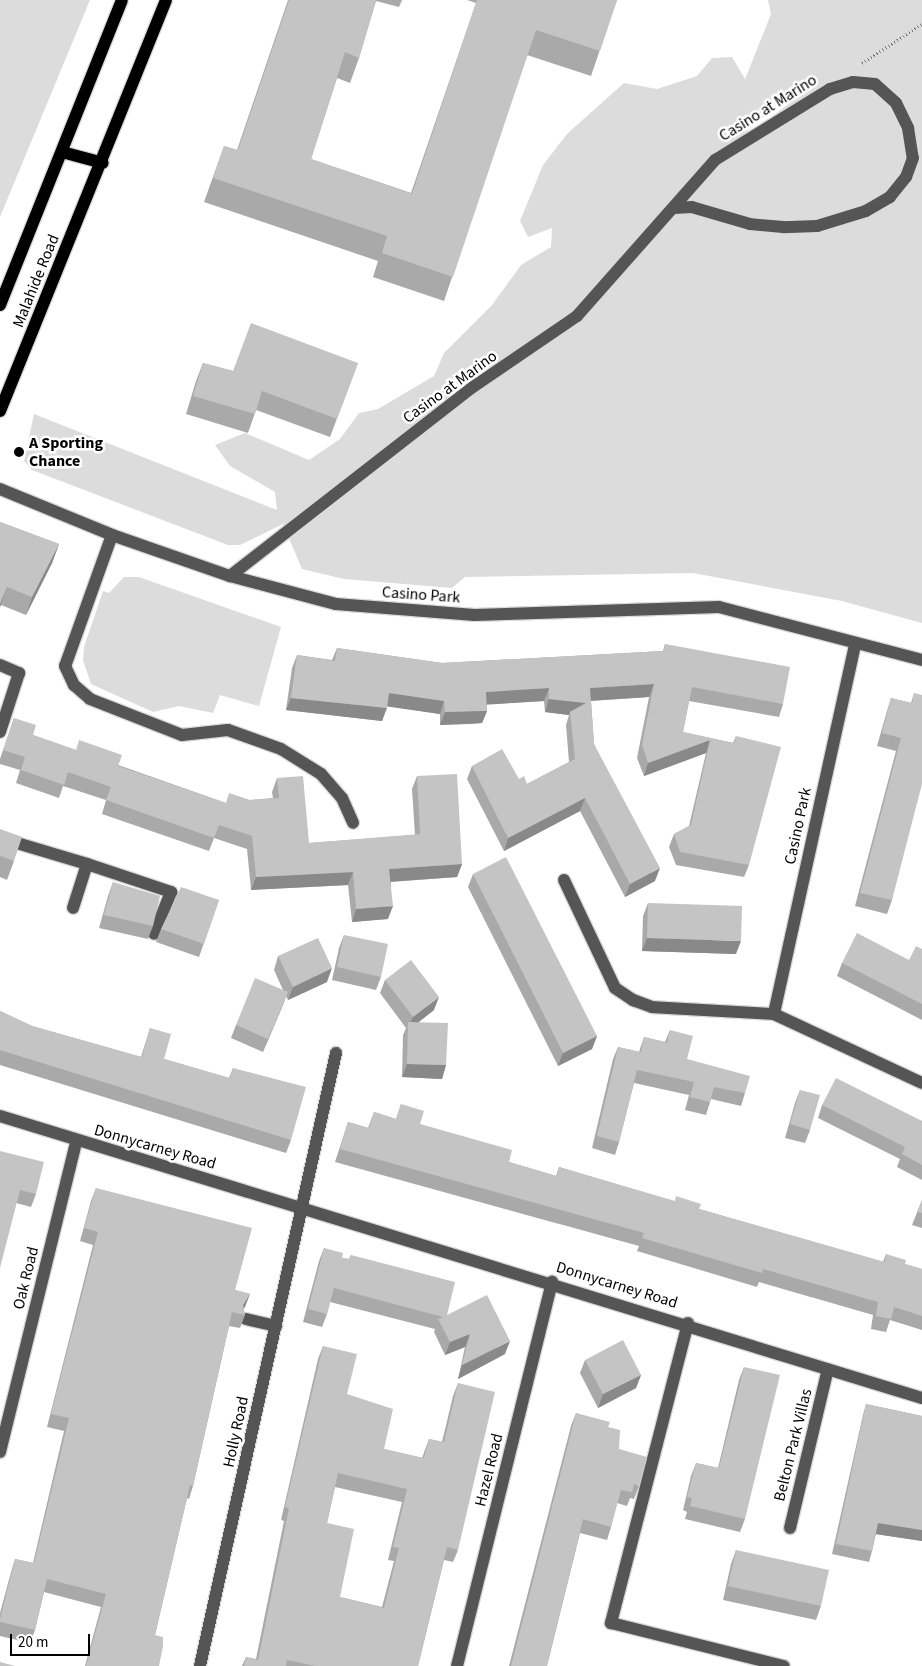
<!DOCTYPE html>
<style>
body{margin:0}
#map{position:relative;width:922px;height:1666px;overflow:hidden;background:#fff;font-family:"Source Sans 3",sans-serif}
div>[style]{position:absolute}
.green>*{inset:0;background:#dcdcdc}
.path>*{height:3px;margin-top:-1.5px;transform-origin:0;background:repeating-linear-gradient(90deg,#777 0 1px,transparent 0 3.5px)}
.roads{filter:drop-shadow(1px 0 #dbdbdb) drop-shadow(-1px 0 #dbdbdb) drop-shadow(0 1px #dbdbdb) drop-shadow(0 -1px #dbdbdb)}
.minor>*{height:12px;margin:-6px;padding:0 6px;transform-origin:6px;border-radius:6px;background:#555}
.major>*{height:12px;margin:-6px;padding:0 6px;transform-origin:6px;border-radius:6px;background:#000}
.wall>*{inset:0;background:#a9a9a9}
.shaded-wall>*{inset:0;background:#898989}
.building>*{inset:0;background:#c4c4c4}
.dots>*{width:14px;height:14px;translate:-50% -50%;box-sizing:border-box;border:2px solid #fff;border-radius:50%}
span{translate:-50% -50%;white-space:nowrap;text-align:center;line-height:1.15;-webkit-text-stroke:5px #fff;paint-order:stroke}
.street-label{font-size:16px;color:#000}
.poi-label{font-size:16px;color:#000;font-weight:700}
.left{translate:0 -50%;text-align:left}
.scale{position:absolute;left:10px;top:1634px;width:80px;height:22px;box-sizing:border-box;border:2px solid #000;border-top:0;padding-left:6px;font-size:15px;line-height:18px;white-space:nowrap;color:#000;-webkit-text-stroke:4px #fff;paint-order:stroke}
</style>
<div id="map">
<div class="green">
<div style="clip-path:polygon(0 0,90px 0,0 217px)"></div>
<div style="clip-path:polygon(evenodd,768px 0,922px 0,922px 623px,842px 601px,693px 573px,465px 577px,452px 588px,344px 579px,302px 569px,283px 524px,240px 545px,228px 545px,32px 470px,24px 461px,34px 414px,277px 510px,275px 492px,230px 466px,215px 445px,245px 433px,309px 460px,340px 439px,359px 413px,378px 409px,434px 376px,444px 353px,492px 305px,521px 265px,551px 247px,552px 228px,528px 237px,520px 221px,543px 165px,567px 134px,624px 83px,657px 89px,697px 76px,712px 58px,732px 57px,745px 79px,771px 14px,768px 0,783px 99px,791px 102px,729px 149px,728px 148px,783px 99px)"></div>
<div style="clip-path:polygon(124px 577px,139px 577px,281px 627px,259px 706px,220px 695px,213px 713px,179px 706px,153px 712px,91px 684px,83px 660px,84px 647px,103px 591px,109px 593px)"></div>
</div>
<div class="path">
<div style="left:862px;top:63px;width:72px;rotate:-33deg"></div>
</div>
<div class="roads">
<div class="minor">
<div style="left:0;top:489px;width:121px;rotate:22.3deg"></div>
<div style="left:112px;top:535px;width:125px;rotate:19.2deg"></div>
<div style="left:230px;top:576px;width:110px;rotate:14.8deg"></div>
<div style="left:336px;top:604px;width:139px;rotate:4.5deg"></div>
<div style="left:475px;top:615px;width:244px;rotate:-1.9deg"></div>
<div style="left:719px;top:607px;width:210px;rotate:14.6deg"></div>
<div style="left:112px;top:535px;width:139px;rotate:109.7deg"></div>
<div style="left:65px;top:666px;width:21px;rotate:65deg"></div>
<div style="left:74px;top:685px;width:21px;rotate:41deg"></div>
<div style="left:90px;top:699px;width:99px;rotate:21.4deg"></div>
<div style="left:182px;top:735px;width:46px;rotate:-6.2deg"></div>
<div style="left:228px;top:730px;width:56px;rotate:19.7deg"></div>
<div style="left:281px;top:749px;width:47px;rotate:32deg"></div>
<div style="left:321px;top:774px;width:32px;rotate:49deg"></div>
<div style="left:342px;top:798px;width:27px;rotate:66deg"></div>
<div style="left:230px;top:576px;width:308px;rotate:-37.9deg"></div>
<div style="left:473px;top:387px;width:126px;rotate:-34.3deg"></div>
<div style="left:577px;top:316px;width:208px;rotate:-48.5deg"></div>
<div style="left:715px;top:160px;width:135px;rotate:-31.7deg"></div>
<div style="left:830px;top:89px;width:24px;rotate:-17deg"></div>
<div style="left:853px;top:82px;width:22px;rotate:5deg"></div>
<div style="left:875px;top:84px;width:28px;rotate:42deg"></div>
<div style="left:896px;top:103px;width:28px;rotate:64deg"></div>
<div style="left:908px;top:128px;width:30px;rotate:81deg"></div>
<div style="left:913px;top:158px;width:20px;rotate:110deg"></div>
<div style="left:906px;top:177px;width:26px;rotate:129deg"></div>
<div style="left:890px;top:197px;width:28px;rotate:150deg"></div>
<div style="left:866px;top:211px;width:51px;rotate:163deg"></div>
<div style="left:817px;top:226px;width:34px;rotate:178deg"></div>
<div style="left:783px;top:227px;width:33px;rotate:-175deg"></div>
<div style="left:750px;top:224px;width:60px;rotate:-163.7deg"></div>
<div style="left:692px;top:207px;width:18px;rotate:177deg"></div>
<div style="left:855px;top:645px;width:378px;rotate:102.4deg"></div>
<div style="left:774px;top:1014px;width:163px;rotate:25deg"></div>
<div style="left:0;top:665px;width:21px;rotate:23deg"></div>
<div style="left:19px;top:673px;width:62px;rotate:107.9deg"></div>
<div style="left:0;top:838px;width:91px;rotate:16.6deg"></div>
<div style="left:87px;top:864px;width:46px;rotate:107.7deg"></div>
<div style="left:87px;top:864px;width:89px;rotate:18.4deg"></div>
<div style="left:171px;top:892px;width:45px;rotate:112deg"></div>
<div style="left:564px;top:880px;width:119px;rotate:64.7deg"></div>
<div style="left:615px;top:988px;width:22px;rotate:34deg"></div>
<div style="left:633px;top:1000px;width:20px;rotate:20deg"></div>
<div style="left:652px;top:1007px;width:122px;rotate:3.3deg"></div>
<div style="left:0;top:1116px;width:964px;rotate:17.01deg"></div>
<div style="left:246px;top:1319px;width:31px;rotate:13deg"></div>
<div style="left:688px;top:1323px;width:310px;rotate:104.4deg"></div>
<div style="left:611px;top:1623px;width:178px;rotate:14deg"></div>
<div style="left:0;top:1452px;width:319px;rotate:-76.2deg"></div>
<div style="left:790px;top:1528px;width:163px;rotate:-76.6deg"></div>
<div style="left:200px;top:1666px;width:628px;rotate:-77.49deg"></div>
<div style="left:457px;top:1666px;width:396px;rotate:-76.1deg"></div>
</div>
<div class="major">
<div style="left:62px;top:152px;width:42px;rotate:15deg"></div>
<div style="left:0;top:305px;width:328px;rotate:-68.2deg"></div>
<div style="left:0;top:411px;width:443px;rotate:-68deg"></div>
</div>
</div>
<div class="wall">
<div style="clip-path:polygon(288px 0,402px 0,399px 7px,376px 1px,359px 58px,350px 83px,337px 78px,311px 159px,411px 193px,476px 3px,467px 0,617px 0,591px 76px,527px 55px,444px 301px,373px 277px,378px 261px,204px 202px,224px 146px,237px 150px)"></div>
<div style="clip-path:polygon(203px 363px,233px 371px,358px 363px,330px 437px,256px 410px,248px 433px,186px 414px,196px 381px)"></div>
<div style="clip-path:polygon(0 522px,59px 544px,52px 563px,26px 615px,1px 605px,0 607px)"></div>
<div style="clip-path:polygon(665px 644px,783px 704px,779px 717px,689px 701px,683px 732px,733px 743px,736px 736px,749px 865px,744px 877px,676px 865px,669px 847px,674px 834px,689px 826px,706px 753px,644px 776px,637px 758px,649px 697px,591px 701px,594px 744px,655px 881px,625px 897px,580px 811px,504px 851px,467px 779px,472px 766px,519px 779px,527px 784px,569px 762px,566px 725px,569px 715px,545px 712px,544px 701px,487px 704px,487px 711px,482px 723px,472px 724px,440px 725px,440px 714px,387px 706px,382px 721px,286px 710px,292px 668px,297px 655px,332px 660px,337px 648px,442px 663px,663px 651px)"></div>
<div style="clip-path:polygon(914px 693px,892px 900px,887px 914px,855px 906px,896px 751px,877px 746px,887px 711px,891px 698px,911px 703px)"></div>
<div style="clip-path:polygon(14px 718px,33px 735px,226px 803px,250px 800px,273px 798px,272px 792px,277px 778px,309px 843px,415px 835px,412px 789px,417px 776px,462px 864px,457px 877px,391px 882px,388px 919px,352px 922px,348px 885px,251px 890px,247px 849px,214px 838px,209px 851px,102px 814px,106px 800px,63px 786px,59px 798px,16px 783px,20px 770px,0 764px,0 759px)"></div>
<div style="clip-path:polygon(0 829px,14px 861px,7px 880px,0 877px)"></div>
<div style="clip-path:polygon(473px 874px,597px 1036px,592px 1049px,558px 1066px,468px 887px)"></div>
<div style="clip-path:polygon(113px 882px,153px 926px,148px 939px,99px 928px,108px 896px)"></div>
<div style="clip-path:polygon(219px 900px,199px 957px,156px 942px,161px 929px)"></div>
<div style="clip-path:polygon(648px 903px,736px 954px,642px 951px,643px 916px)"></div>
<div style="clip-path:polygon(344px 935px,381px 977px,376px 990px,332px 980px,339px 948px)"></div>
<div style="clip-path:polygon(922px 949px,922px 1020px,837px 976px,842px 963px,909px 960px)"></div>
<div style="clip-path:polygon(278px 956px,327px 982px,288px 1000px,286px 996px,263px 1052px,231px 1038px,236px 1025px,283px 990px,274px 970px)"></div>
<div style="clip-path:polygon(385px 980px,434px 1010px,419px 1022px,446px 1065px,442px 1079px,402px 1077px,403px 1035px,406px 1028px,380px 993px)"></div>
<div style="clip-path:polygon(0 1011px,32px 1026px,141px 1057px,150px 1028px,164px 1059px,229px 1078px,233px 1068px,291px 1140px,286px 1153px,0 1065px)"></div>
<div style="clip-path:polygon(670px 1030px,687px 1059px,745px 1093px,741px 1106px,711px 1099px,706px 1115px,685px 1110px,689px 1095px,634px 1083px,619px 1142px,615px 1155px,592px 1148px,613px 1059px,618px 1047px,639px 1052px,644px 1037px,665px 1042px)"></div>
<div style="clip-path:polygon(800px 1090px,810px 1130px,805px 1143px,785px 1138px,795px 1103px)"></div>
<div style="clip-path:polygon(401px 1104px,420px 1124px,509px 1162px,556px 1176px,559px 1167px,699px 1209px,883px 1262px,886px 1254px,905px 1264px,922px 1269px,922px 1330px,890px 1320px,886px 1332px,871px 1329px,873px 1315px,759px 1282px,757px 1287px,637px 1251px,639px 1246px,335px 1162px,348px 1122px,368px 1128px,374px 1112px,396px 1119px)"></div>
<div style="clip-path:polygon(822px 1105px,922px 1121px,922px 1180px,897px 1167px,900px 1159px,818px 1118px)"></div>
<div style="clip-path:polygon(0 1151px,36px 1194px,31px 1207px,16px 1203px)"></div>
<div style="clip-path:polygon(96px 1188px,235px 1290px,250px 1294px,243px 1309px,245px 1315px,240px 1328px,229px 1326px,193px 1486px,189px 1499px,187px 1498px,155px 1635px,159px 1666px,85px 1666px,101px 1607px,44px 1592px,35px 1630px,30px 1643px,0 1636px,0 1613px,11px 1572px,15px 1559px,33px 1563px,64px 1431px,47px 1427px,93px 1245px,80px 1241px,91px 1201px)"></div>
<div style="clip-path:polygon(922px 1200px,922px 1228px,912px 1225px)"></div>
<div style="clip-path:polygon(324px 1248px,342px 1258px,349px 1259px,351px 1255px,447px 1315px,505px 1354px,458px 1379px,465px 1347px,445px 1355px,434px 1332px,435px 1329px,330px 1302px,327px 1314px,322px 1327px,303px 1322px,319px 1261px)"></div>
<div style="clip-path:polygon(evenodd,323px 1346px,347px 1394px,384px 1449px,422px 1458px,429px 1439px,442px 1442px,453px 1396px,458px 1383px,458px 1550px,453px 1562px,444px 1560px,418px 1666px,242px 1666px,246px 1657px,256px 1659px,284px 1521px,281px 1520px,318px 1359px,323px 1346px,335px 1487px,402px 1502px,388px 1560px,394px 1561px,382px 1607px,340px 1597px,327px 1523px,335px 1487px)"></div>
<div style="clip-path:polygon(585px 1360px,641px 1375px,636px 1388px,598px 1408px,580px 1373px)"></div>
<div style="clip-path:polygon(744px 1367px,745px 1519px,740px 1532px,685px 1519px,687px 1512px,683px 1510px,691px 1476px,696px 1463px,718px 1468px,739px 1380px)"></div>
<div style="clip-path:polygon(866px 1404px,922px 1416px,922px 1541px,876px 1534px,872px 1551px,869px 1562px,832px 1554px,863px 1415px)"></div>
<div style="clip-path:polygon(576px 1413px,608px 1427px,619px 1449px,639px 1486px,634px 1499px,630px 1498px,627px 1506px,617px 1503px,611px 1527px,607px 1540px,580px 1533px,547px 1666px,509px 1666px,571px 1426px)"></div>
<div style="clip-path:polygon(736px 1550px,821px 1606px,816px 1620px,723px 1600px,731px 1564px)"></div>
</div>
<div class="shaded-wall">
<div style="clip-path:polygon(59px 544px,52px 563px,26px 615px,32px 597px)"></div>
<div style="clip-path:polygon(7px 587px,0 607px,0 603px)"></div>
<div style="clip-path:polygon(654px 684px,649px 697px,586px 701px,590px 688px)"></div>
<div style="clip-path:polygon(549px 688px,544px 701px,481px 705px,486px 692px)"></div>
<div style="clip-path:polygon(389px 693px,444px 701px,440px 714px,384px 706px)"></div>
<div style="clip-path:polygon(291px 698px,387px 708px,382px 721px,286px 710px)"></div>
<div style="clip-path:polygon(549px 699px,586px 703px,570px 712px,569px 715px,545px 712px)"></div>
<div style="clip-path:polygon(487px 711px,482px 723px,440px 725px,445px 712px)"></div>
<div style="clip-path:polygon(710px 740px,706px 753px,644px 776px,648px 763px)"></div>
<div style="clip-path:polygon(585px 798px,580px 811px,504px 851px,508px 838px)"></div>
<div style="clip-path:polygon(462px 864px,457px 877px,385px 882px,389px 869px)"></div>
<div style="clip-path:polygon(660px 868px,655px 881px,625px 897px,630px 884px)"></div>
<div style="clip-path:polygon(353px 872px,348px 885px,251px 890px,256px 877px)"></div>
<div style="clip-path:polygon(393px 906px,388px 919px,352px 922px,356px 909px)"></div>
<div style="clip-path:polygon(647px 938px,741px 941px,736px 954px,642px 951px)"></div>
<div style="clip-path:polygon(332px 968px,327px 982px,288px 1000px,293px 987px)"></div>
<div style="clip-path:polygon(288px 992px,283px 1005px,263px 1052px,268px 1039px)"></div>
<div style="clip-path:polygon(439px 997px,434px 1010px,408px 1030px,413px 1017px)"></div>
<div style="clip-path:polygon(597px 1036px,592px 1049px,558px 1066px,563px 1053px)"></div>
<div style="clip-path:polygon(407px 1064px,446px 1065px,442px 1079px,402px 1077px)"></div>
<div style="clip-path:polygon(250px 1294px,245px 1307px,240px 1314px,243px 1305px)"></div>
<div style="clip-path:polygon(470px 1334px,465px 1347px,445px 1355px,450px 1342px)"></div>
<div style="clip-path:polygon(510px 1341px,505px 1354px,458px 1379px,462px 1365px)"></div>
<div style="clip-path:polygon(641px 1375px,636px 1388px,598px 1408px,603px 1394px)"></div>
<div style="clip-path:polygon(878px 1523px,922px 1530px,922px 1541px,875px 1534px)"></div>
</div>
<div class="building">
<div style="clip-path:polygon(289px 0,376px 0,359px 58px,345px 52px,311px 159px,412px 194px,477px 0,617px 0,600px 51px,536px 30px,453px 277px,382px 253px,387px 236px,213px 178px,224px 146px,238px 150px)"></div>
<div style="clip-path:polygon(251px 323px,358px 363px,337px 419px,262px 391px,255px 414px,193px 396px,203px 363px,233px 371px)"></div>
<div style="clip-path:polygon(0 522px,59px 544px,32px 597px,7px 587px,0 604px)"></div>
<div style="clip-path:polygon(665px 644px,790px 667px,783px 704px,692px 687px,683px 732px,734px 743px,736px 736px,781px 747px,749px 865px,680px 852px,674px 834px,691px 825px,710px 740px,648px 763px,642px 745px,654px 684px,590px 688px,594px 744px,660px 868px,630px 884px,585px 798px,508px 838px,472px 766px,502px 749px,519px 779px,524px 776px,527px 784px,575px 759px,570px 712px,586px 703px,549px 699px,549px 688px,486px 692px,487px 711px,476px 711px,445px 712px,444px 701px,389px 693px,387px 708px,291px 698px,297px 655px,335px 661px,337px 648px,442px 663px,664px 651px)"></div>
<div style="clip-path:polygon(914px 693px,922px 695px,922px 784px,892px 900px,860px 893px,901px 738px,882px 733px,891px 698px,912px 703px)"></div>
<div style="clip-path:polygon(14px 718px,36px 725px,33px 735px,76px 750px,79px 740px,122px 755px,118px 766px,226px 803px,229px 793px,250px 800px,279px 798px,277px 778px,303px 776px,309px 843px,420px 834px,417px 776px,457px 774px,462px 864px,389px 869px,393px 906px,356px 909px,353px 872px,256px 877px,252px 836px,219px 825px,214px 838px,106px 800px,111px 787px,68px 772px,64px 785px,21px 770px,25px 757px,3px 750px)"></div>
<div style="clip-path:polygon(0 829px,22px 837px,14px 861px,0 856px)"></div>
<div style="clip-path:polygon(506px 857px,597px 1036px,563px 1053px,473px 874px)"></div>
<div style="clip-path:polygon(113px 882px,160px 896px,153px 926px,104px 915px)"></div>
<div style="clip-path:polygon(181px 887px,219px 900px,204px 944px,161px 929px)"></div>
<div style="clip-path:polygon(648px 903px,742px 906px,741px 941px,647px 938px)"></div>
<div style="clip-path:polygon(857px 933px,909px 960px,916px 946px,922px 949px,922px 1004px,842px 963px)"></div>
<div style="clip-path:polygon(344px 935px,388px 944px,381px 977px,337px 967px)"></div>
<div style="clip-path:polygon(318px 938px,332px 968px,293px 987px,278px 956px)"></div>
<div style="clip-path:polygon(411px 960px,439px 997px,413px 1017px,385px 980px)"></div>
<div style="clip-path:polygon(255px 978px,288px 992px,268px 1039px,236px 1025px)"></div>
<div style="clip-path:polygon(0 1011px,32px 1026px,142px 1057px,150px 1028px,171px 1034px,164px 1059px,230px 1078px,233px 1068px,306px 1087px,291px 1140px,0 1050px)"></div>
<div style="clip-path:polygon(408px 1022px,448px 1023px,446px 1065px,407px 1064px)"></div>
<div style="clip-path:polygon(670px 1030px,693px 1036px,687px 1059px,750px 1076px,745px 1093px,714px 1087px,710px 1102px,690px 1097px,694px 1082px,637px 1070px,619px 1142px,597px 1136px,618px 1047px,641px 1052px,644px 1037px,667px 1043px)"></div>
<div style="clip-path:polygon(836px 1078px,922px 1121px,922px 1165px,902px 1154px,905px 1147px,822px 1105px)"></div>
<div style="clip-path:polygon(800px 1090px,820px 1095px,810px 1130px,790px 1124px)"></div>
<div style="clip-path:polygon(401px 1104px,424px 1111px,420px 1124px,512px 1150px,509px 1162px,557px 1176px,559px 1167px,675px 1201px,676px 1196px,701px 1204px,699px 1209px,885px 1262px,886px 1254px,906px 1260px,905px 1264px,922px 1269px,922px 1316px,894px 1307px,891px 1319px,876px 1316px,878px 1302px,763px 1269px,762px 1273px,642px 1238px,644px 1233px,340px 1149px,348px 1122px,369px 1128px,374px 1112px,396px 1119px)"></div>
<div style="clip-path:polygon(0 1151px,44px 1162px,36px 1194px,20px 1190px,0 1268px)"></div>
<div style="clip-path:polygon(96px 1188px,252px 1228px,235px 1290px,250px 1294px,243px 1305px,245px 1315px,232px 1312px,193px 1486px,190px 1485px,155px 1635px,163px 1637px,163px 1646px,159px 1666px,86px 1666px,106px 1594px,47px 1579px,35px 1630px,0 1622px,0 1619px,15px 1559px,34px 1563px,69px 1418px,51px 1414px,98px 1232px,84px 1228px)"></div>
<div style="clip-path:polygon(922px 1200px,922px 1213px,917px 1212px)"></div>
<div style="clip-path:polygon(324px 1248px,343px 1253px,342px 1258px,349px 1259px,351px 1255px,455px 1282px,447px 1315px,487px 1295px,510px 1341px,462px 1365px,470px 1334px,450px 1342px,438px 1319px,443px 1317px,334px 1288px,327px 1314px,308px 1309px)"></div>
<div style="clip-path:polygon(623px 1340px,641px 1375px,603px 1394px,585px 1360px)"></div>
<div style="clip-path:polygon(evenodd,323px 1346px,357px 1354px,347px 1394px,393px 1409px,384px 1449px,424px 1458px,429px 1439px,444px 1442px,458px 1383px,495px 1392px,458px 1550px,447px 1547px,418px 1666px,315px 1666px,287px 1660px,286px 1666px,244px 1666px,246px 1657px,258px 1660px,289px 1508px,285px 1507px,323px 1346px,338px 1473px,407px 1489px,393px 1547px,399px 1548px,384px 1608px,340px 1597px,354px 1529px,327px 1523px,338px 1473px)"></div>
<div style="clip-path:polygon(744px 1367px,780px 1375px,745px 1519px,690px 1506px,692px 1498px,687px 1497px,696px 1463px,719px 1468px)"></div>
<div style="clip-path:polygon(866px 1404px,922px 1416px,922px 1530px,878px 1523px,872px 1551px,836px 1544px)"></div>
<div style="clip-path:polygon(576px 1413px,610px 1422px,608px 1427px,620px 1430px,619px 1449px,647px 1457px,639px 1486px,634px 1484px,632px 1492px,621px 1490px,611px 1527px,583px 1519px,547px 1666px,511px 1666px)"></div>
<div style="clip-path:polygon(736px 1550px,829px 1570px,821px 1606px,728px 1586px)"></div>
<div style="clip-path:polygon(0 1662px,15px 1666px,0 1666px)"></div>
</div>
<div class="dots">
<div style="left:19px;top:452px;background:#000"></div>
</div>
<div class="street-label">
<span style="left:768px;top:108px;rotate:-32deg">Casino at Marino</span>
<span style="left:36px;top:281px;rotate:-68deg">Malahide Road</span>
<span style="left:450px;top:387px;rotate:-36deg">Casino at Marino</span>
<span style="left:421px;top:595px;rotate:4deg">Casino Park</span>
<span style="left:798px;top:826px;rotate:-78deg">Casino Park</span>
<span style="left:155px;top:1147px;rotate:16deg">Donnycarney Road</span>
<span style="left:26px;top:1278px;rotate:-76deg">Oak Road</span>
<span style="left:617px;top:1285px;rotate:17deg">Donnycarney Road</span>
<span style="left:236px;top:1432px;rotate:-78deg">Holly Road</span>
<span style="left:793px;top:1445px;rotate:-76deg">Belton Park Villas</span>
<span style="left:489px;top:1470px;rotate:-76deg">Hazel Road</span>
</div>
<div class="poi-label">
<span class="left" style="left:29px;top:452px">A Sporting<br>Chance</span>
</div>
<div class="scale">20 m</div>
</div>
